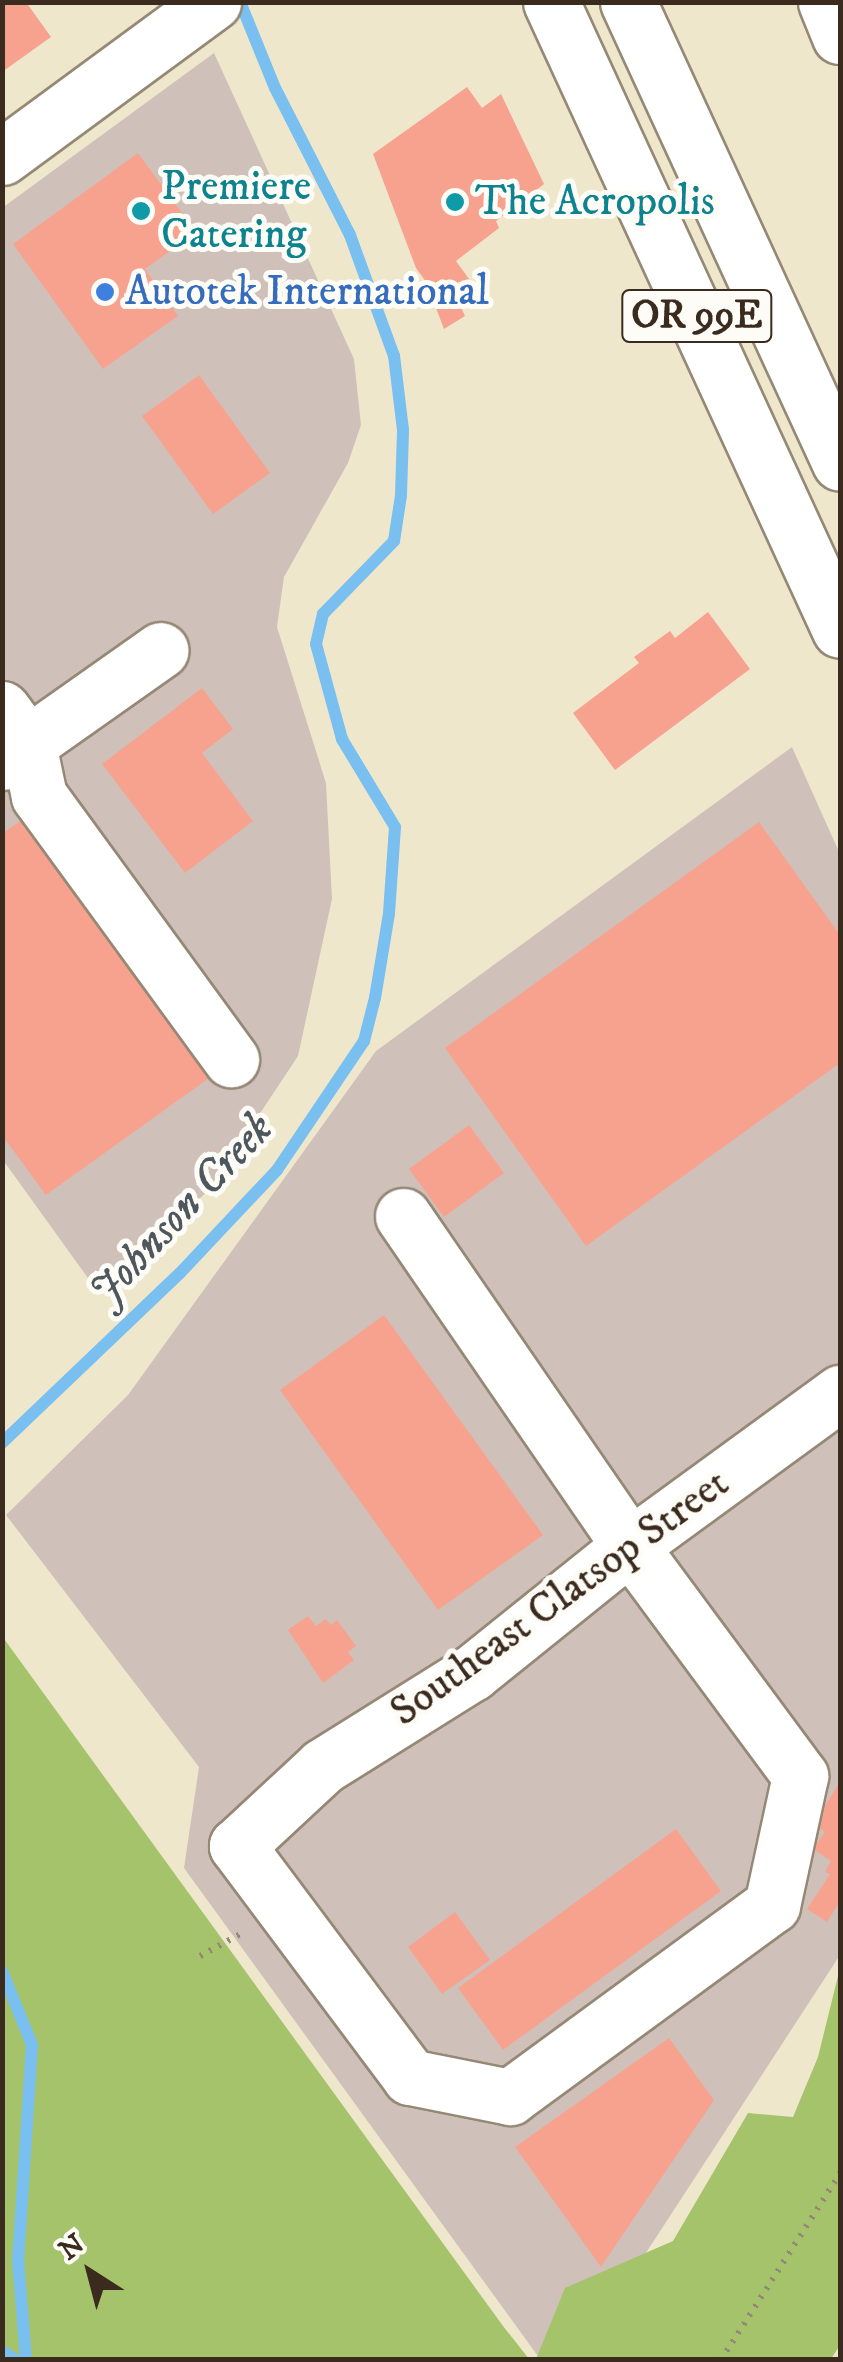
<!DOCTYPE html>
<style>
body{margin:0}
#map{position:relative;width:843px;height:2362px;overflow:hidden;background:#efe7cc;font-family:"IM FELL DW Pica",serif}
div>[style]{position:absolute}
.industrial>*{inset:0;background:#cfc1ba}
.green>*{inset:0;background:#a5c36b}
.stream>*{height:12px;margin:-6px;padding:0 6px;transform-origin:6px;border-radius:6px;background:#79bff0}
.building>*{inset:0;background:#f7a28e}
.path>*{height:6px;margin-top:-3px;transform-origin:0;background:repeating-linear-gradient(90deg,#958875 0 2.5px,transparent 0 10.5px)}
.roads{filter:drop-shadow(2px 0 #958875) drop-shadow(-2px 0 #958875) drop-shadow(0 2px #958875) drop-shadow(0 -2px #958875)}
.minor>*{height:55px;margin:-27.5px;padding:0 27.5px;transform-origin:27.5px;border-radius:27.5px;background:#fff}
.highway>*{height:55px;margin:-27.5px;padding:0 27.5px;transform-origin:27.5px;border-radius:27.5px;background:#fff}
.dots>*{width:28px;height:28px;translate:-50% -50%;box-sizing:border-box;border:5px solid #fdfcf7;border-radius:50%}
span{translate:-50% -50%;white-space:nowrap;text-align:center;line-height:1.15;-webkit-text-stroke:10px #fdfcf7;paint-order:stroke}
.shield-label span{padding:2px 8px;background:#fdfcf7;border:2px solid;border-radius:8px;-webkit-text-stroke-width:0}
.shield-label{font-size:40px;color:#3b2a1e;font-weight:700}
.culture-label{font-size:42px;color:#0d838f}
.left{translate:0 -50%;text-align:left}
.shop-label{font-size:42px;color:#366cbe}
.street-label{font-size:42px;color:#3b2a1e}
.water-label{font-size:45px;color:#4e575d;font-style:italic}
.frame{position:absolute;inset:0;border:5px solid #3b2a1e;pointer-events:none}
.north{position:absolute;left:40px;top:2222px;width:100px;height:100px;-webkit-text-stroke:8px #fdfcf7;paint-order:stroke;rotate:324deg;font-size:28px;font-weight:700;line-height:40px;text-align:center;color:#3b2a1e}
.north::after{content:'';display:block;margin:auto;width:35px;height:45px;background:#3b2a1e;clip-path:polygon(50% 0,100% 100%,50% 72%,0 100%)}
</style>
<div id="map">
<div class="industrial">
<div style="clip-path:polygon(214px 53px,354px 359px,361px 425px,348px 463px,284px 577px,277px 627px,326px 783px,332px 899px,298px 1056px,210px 1189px,98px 1292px,3px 1160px,2px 208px)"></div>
<div style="clip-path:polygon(792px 747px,840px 854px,840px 1955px,612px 2305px,540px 2359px,184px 1868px,199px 1767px,6px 1515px,128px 1395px,376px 1051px)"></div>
</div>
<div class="green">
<div style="clip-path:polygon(2px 1636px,503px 2326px,529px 2359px,3px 2359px)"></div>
<div style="clip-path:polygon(840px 1968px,840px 2345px,831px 2359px,536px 2359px,565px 2288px,673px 2241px,748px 2113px,793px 2117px,818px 2057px)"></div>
</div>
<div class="stream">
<div style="left:2px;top:1443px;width:246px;rotate:-43.7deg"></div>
<div style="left:180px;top:1273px;width:141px;rotate:-46.7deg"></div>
<div style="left:277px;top:1170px;width:156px;rotate:-56deg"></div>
<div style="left:364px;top:1041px;width:44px;rotate:-75.7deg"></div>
<div style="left:375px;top:998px;width:86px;rotate:-80.6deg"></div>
<div style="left:389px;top:913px;width:86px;rotate:-86deg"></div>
<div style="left:395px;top:827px;width:103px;rotate:-121.1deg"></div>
<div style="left:342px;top:739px;width:98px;rotate:-105.3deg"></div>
<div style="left:316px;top:644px;width:31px;rotate:-77deg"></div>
<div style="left:323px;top:614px;width:102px;rotate:-45.8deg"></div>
<div style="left:394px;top:541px;width:47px;rotate:-81.3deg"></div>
<div style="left:401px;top:495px;width:65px;rotate:-88.2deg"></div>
<div style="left:403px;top:430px;width:75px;rotate:-96.9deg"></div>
<div style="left:394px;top:356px;width:129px;rotate:-110deg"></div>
<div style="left:350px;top:235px;width:165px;rotate:-117deg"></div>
<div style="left:275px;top:88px;width:93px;rotate:-112.1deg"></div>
<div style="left:2px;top:1971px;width:80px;rotate:67.9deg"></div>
<div style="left:32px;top:2045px;width:214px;rotate:93.7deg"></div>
<div style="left:18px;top:2259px;width:101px;rotate:85.5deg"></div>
<div style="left:2px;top:2351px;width:17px;rotate:33deg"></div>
</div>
<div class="building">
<div style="clip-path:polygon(2px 2px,26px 2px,51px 37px,2px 72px)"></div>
<div style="clip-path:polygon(467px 87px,482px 108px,501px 94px,544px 184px,496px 221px,499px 228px,456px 261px,477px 290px,459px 303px,465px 316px,444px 329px,436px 308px,442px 304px,416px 268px,373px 154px)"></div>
<div style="clip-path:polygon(138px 153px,196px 232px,145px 269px,178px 316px,103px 369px,13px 244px)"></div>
<div style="clip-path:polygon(199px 375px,270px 473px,213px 514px,142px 416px)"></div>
<div style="clip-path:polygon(708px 612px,750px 669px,615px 770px,573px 713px,639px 663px,634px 657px,670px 631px,675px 638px)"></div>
<div style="clip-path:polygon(202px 688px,233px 729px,202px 753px,253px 821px,185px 873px,102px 764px)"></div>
<div style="clip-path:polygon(37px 809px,223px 1068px,46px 1195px,2px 1135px,2px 834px)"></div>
<div style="clip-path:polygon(759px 822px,840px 935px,840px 1063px,586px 1246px,445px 1048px)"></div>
<div style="clip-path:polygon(469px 1125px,504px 1173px,444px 1217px,409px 1169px)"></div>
<div style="clip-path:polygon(384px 1315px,543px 1535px,438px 1610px,280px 1390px)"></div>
<div style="clip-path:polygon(308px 1616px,316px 1626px,326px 1619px,331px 1625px,337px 1620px,356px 1646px,348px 1652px,354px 1660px,323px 1683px,288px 1630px)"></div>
<div style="clip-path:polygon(840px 1782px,840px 1901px,827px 1922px,807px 1909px,830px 1874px,825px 1872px,831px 1861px,813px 1849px,825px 1832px,813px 1824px)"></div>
<div style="clip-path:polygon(676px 1829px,721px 1891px,503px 2050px,458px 1988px)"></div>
<div style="clip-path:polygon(455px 1912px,490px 1960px,442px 1994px,408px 1947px)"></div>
<div style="clip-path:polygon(669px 2038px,714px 2100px,601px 2267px,515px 2147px)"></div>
</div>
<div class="path">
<div style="left:200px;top:1956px;width:50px;rotate:-28.6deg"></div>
<div style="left:721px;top:2360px;width:222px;rotate:-57.5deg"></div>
</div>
<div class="roads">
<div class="minor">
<div style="left:826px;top:2px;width:37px;rotate:68deg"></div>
<div style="left:2px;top:157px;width:262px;rotate:-36.3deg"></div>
<div style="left:2px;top:709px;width:44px;rotate:53.4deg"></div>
<div style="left:28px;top:744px;width:53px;rotate:78.1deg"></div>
<div style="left:39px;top:796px;width:326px;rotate:53.9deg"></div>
<div style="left:2px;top:762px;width:194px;rotate:-35.2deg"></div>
<div style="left:403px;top:1216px;width:401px;rotate:55.5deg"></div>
<div style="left:630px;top:1546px;width:286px;rotate:53.5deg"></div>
<div style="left:800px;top:1776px;width:132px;rotate:102.2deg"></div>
<div style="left:772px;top:1905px;width:325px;rotate:143.8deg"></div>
<div style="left:510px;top:2097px;width:102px;rotate:-168.7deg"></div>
<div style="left:410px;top:2077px;width:289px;rotate:-126.8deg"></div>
<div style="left:237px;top:1846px;width:117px;rotate:-42.9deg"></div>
<div style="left:323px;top:1766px;width:176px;rotate:-32deg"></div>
<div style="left:472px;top:1673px;width:203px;rotate:-38.8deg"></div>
<div style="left:630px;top:1546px;width:260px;rotate:-36.1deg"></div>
</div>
<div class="highway">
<div style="left:551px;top:2px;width:691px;rotate:65.29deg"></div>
<div style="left:628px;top:2px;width:507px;rotate:65.3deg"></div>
</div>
</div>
<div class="dots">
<div style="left:455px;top:202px;background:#0f9aa8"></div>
<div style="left:141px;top:211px;background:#0f9aa8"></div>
<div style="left:105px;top:292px;background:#3f7fe0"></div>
</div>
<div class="shield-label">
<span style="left:697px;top:316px">OR 99E</span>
</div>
<div class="culture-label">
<span class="left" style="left:161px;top:211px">Premiere<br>Catering</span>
<span class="left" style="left:475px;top:202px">The Acropolis</span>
</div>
<div class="shop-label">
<span class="left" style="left:125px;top:292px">Autotek International</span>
</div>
<div class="street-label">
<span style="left:560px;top:1598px;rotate:-36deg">Southeast Clatsop Street</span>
</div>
<div class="water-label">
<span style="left:182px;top:1211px;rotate:-47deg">Johnson Creek</span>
</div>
<div class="frame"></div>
<div class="north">N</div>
</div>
